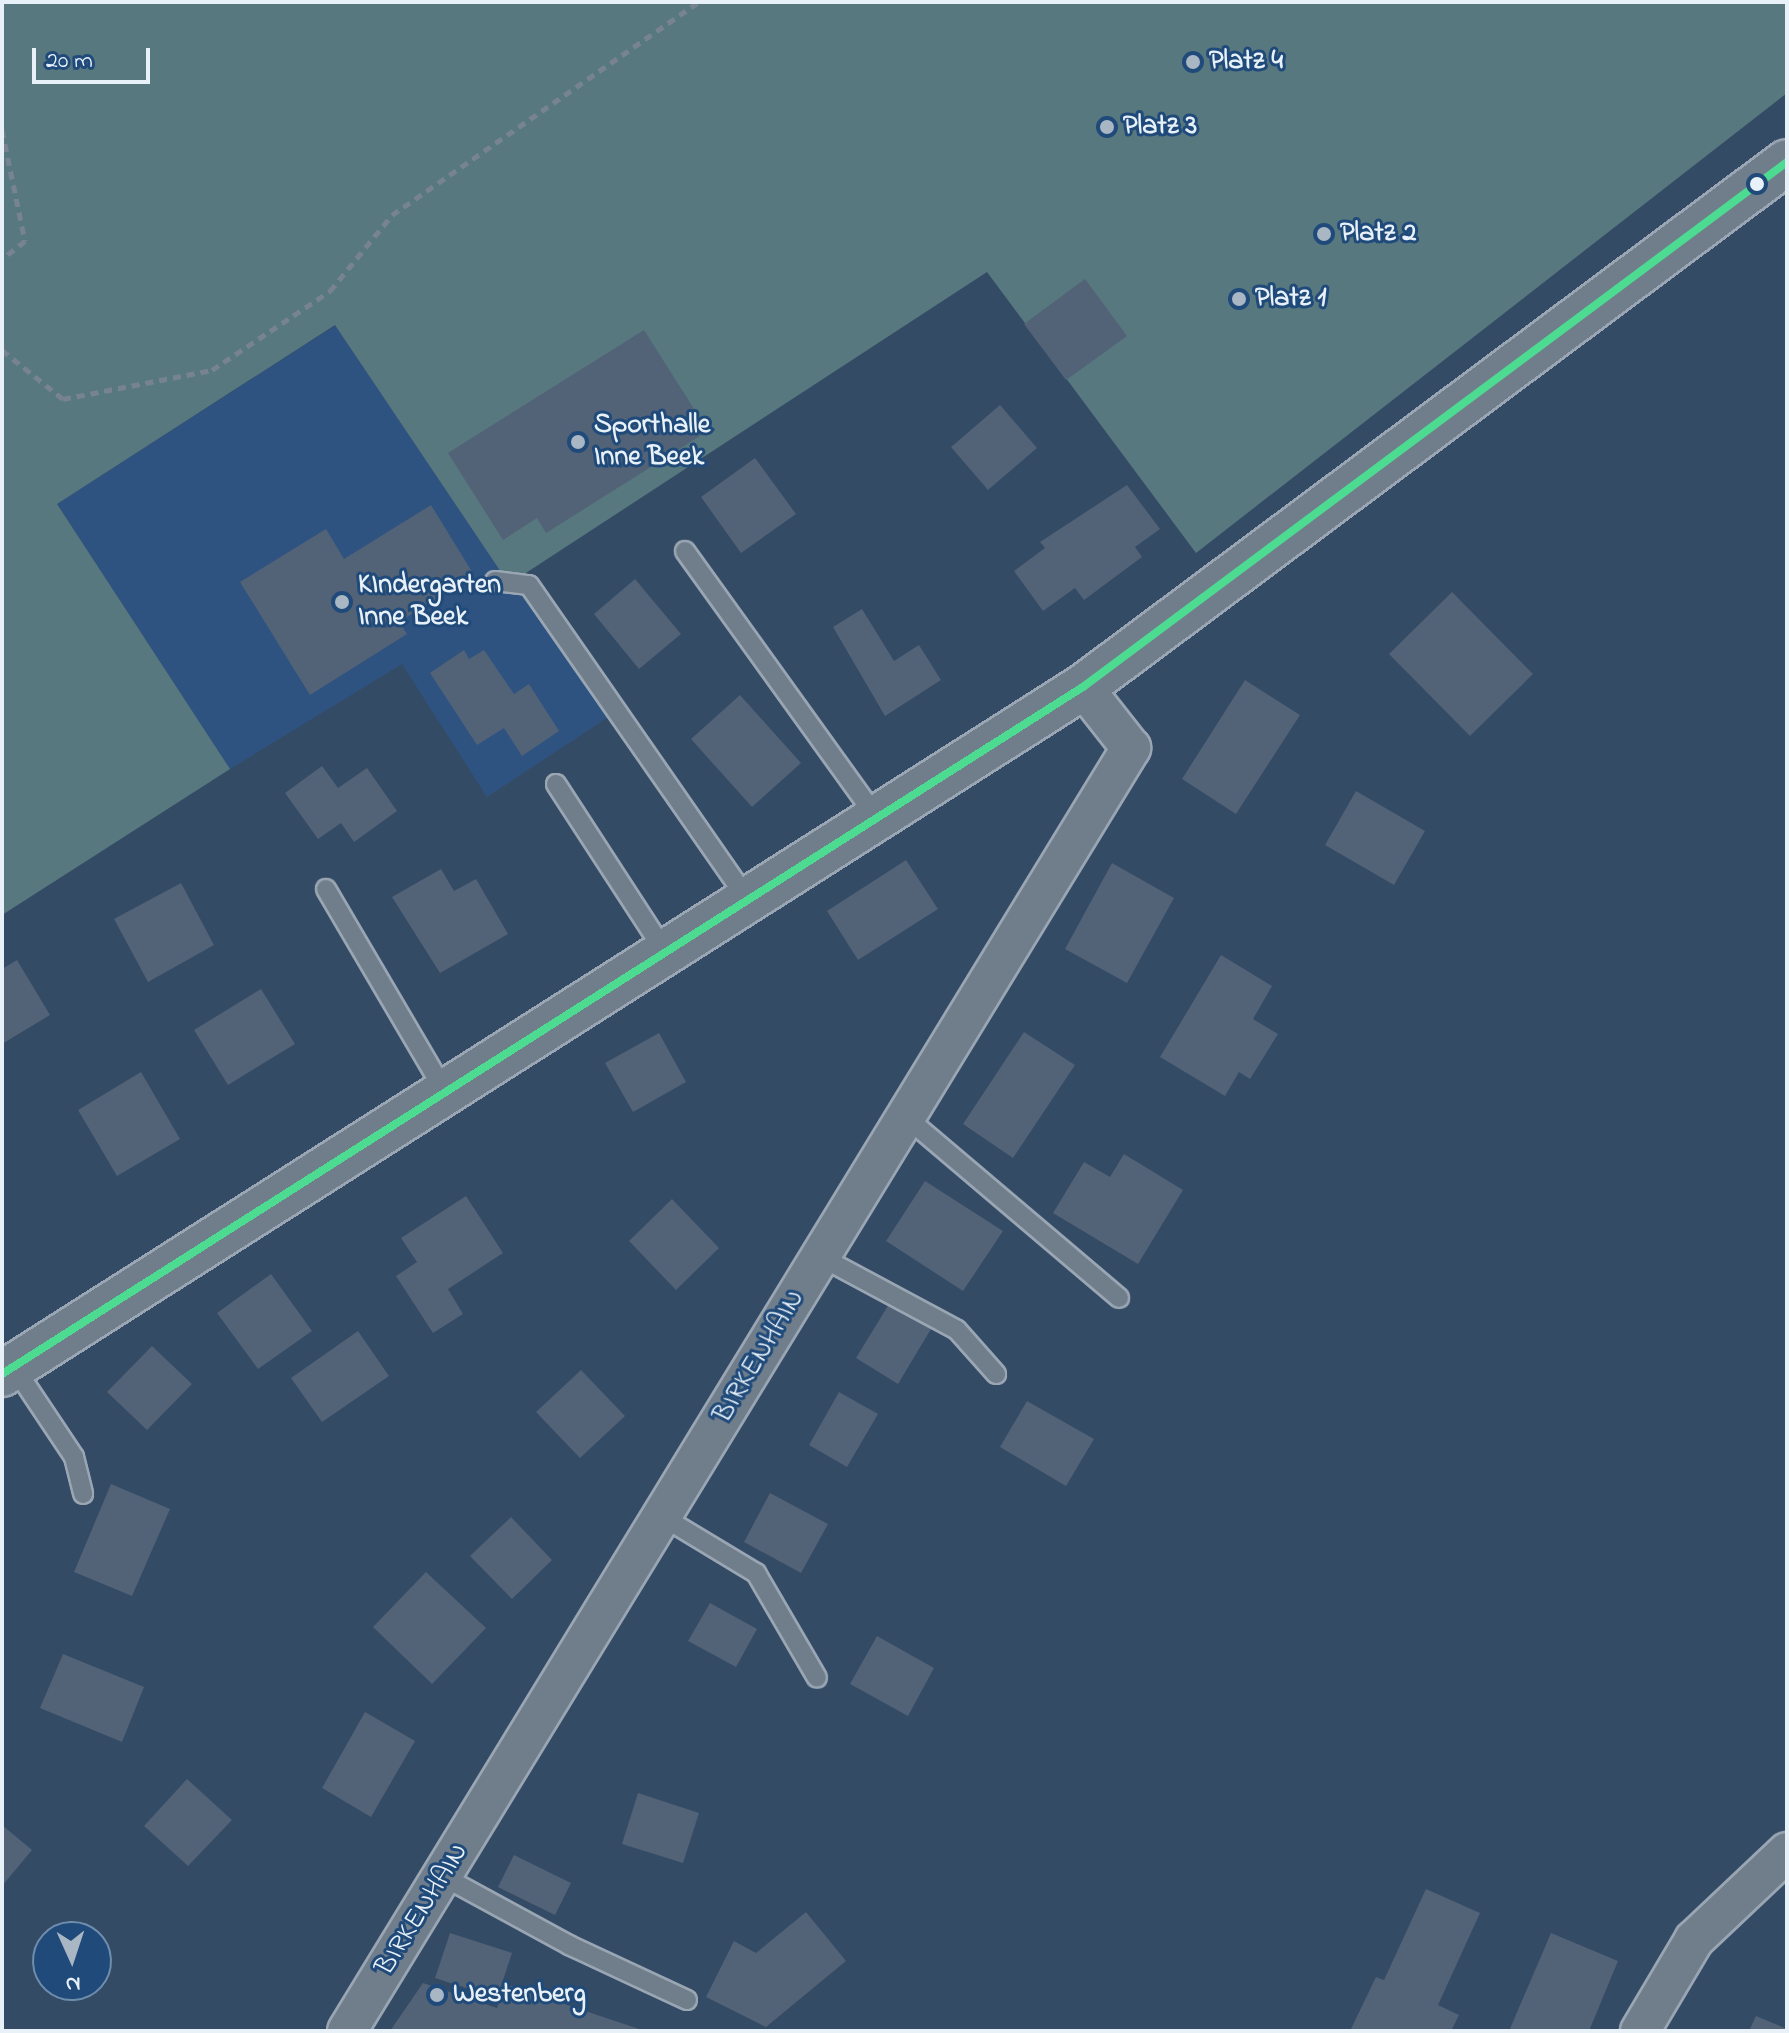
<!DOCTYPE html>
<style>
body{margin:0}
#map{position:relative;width:1789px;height:2033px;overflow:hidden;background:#344b65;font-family:"Indie Flower",sans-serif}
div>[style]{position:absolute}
.built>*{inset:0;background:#2f5381}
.green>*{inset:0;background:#58787f}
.building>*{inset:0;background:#526277}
.path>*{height:5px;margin-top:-2.5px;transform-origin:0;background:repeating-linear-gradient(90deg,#778390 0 8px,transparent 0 14px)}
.roads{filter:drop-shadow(2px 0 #9aa6b3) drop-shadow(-2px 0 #9aa6b3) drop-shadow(0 2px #9aa6b3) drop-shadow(0 -2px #9aa6b3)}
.service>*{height:18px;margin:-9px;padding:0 9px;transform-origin:9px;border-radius:9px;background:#707e8c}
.minor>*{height:38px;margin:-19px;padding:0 19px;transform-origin:19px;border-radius:19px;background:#707e8c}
.tertiary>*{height:44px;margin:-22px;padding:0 22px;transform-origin:22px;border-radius:22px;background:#707e8c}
.bus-1>*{height:8px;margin:-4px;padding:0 4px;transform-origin:4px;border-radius:4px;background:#4ddb92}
.dots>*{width:22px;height:22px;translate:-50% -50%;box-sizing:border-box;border:4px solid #1f4a7a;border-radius:50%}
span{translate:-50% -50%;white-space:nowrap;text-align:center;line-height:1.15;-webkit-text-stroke:6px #1f4a7a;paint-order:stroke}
.poi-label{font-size:28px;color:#e8f1f8;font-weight:700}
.left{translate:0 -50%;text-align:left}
.street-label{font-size:28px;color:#e8f1f8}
.frame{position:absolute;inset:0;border:4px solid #e8f1f8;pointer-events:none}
.north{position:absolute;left:32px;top:1921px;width:80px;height:80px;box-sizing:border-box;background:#1f4a7a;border:2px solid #6f8dac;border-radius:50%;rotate:177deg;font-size:22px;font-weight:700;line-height:32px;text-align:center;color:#e8f1f8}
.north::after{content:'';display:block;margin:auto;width:28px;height:36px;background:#a9b7c5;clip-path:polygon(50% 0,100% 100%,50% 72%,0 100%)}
.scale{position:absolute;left:32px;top:48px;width:118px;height:36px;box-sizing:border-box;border:4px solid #e8f1f8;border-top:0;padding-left:10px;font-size:24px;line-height:28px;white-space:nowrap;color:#e8f1f8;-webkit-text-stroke:6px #1f4a7a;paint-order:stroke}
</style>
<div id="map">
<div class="built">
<div style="clip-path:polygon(336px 325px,509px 584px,529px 585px,616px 712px,487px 797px,402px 664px,230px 769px,57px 504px)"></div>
</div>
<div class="green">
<div style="clip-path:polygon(2px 2px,1787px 2px,1787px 93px,1196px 553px,987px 272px,509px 584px,335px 325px,57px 504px,230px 769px,2px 915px)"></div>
</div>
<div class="building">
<div style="clip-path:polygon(1085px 279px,1127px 336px,1066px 380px,1024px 324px)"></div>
<div style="clip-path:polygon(644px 330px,708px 431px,546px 533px,537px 518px,503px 540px,448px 453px)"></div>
<div style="clip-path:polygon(1000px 405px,1037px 448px,988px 490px,951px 447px)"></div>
<div style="clip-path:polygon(755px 458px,796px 514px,741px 553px,701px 497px)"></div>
<div style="clip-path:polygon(1127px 485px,1160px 529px,1135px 547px,1142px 557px,1084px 600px,1075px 588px,1043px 611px,1014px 571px,1045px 548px,1040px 542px)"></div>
<div style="clip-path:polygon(431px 505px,474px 575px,399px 622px,407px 634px,310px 695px,240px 582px,326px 529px,344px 559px)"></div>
<div style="clip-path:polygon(635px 579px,681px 634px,639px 669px,594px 614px)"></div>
<div style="clip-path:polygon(1452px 592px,1533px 674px,1470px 736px,1389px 654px)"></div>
<div style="clip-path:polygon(862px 609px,894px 661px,919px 645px,941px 680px,885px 716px,833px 627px)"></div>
<div style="clip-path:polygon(464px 650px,469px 659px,484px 650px,514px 694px,529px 684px,559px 731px,522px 756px,504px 728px,477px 745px,430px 673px)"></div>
<div style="clip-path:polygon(1245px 680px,1300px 715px,1236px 814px,1182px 779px)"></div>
<div style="clip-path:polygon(740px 695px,801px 763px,752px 807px,691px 739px)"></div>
<div style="clip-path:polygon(322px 766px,338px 788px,367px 768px,397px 811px,354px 842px,341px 823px,318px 839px,285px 793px)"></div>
<div style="clip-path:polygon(1356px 791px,1425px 831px,1394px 885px,1325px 845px)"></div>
<div style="clip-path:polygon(906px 860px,938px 909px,858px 960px,827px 911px)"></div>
<div style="clip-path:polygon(1112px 863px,1174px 898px,1127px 983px,1065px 949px)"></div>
<div style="clip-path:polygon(441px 869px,454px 891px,476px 879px,508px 934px,440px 973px,392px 897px)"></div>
<div style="clip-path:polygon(181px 883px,214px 945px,148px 982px,114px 919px)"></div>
<div style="clip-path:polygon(1221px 955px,1272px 986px,1253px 1019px,1278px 1034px,1250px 1079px,1239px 1072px,1225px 1096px,1160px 1057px)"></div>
<div style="clip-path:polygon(17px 960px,50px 1015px,2px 1044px,2px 969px)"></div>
<div style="clip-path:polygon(261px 989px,295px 1044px,228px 1085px,194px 1030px)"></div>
<div style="clip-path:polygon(1024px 1032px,1075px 1065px,1013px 1158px,963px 1124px)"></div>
<div style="clip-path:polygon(659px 1033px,686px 1082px,633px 1112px,605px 1063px)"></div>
<div style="clip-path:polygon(141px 1072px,180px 1139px,117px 1176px,78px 1110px)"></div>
<div style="clip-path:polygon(1124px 1154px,1183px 1190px,1138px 1264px,1053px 1213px,1084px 1162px,1110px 1177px)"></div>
<div style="clip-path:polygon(925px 1181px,1003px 1231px,963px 1291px,886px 1241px)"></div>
<div style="clip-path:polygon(466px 1196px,503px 1253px,448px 1289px,463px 1314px,433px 1333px,396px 1276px,417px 1262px,401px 1238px)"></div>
<div style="clip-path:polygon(672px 1199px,719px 1248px,676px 1290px,629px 1241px)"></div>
<div style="clip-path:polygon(271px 1274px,312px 1331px,258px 1369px,217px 1313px)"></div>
<div style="clip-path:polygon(889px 1304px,931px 1329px,898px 1384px,856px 1358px)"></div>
<div style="clip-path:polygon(358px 1331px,389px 1376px,322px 1422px,291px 1378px)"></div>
<div style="clip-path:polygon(152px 1346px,192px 1384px,147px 1430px,107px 1392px)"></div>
<div style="clip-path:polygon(581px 1370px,625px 1416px,580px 1458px,536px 1412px)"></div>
<div style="clip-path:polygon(839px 1392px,878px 1414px,847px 1467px,809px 1445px)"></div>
<div style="clip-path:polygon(1027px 1401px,1094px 1439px,1066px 1486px,1000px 1447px)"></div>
<div style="clip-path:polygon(111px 1484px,170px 1509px,132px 1596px,74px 1572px)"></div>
<div style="clip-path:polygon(770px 1493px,828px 1524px,801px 1573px,744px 1542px)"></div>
<div style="clip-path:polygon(511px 1517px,552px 1560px,512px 1599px,470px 1556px)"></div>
<div style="clip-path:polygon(426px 1572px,486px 1628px,432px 1684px,373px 1627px)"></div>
<div style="clip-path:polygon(710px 1603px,757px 1629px,736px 1667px,688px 1641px)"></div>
<div style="clip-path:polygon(877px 1636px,934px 1668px,908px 1716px,850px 1684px)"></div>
<div style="clip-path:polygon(63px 1654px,144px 1687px,122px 1742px,40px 1708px)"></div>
<div style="clip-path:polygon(365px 1712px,415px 1741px,371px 1817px,322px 1788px)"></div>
<div style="clip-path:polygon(187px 1779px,232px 1820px,188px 1866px,144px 1826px)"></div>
<div style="clip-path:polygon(638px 1793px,699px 1813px,683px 1863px,622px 1844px)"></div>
<div style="clip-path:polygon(2px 1825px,32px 1850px,2px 1886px)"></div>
<div style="clip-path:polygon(514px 1855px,571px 1883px,555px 1915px,498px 1887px)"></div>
<div style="clip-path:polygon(1426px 1889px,1480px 1913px,1438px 2005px,1459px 2015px,1451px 2031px,1350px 2031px,1376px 1977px,1384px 1980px)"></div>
<div style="clip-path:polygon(806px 1912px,846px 1961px,766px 2027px,706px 1997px,734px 1941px,756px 1953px)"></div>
<div style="clip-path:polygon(450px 1933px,512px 1953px,497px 1998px,435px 1978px)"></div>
<div style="clip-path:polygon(1551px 1933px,1618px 1961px,1589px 2031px,1509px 2031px)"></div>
<div style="clip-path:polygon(423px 1983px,497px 2008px,505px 1984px,645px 2031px,390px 2031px)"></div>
<div style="clip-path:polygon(1756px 2016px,1787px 2029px,1787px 2031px,1749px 2031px)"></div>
</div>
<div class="path">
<div style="left:2px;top:130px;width:113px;rotate:78.3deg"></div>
<div style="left:25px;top:241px;width:29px;rotate:142deg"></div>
<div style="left:2px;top:350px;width:78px;rotate:38.8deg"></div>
<div style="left:63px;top:399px;width:152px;rotate:-11deg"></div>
<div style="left:212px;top:370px;width:142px;rotate:-33.8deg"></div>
<div style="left:330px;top:291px;width:98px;rotate:-50.8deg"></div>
<div style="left:392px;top:215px;width:373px;rotate:-34.8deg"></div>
</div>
<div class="roads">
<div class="service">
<div style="left:685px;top:551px;width:329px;rotate:54.3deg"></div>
<div style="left:495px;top:581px;width:34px;rotate:7deg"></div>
<div style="left:529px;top:585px;width:384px;rotate:55.2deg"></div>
<div style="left:556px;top:784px;width:200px;rotate:57deg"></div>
<div style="left:326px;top:889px;width:235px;rotate:59.6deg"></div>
<div style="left:907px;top:1118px;width:278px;rotate:40.3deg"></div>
<div style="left:821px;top:1257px;width:154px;rotate:28.2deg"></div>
<div style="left:957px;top:1330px;width:59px;rotate:48.4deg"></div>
<div style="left:14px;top:1367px;width:108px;rotate:56.3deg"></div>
<div style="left:74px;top:1457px;width:38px;rotate:76deg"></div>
<div style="left:663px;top:1517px;width:109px;rotate:31.1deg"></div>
<div style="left:756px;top:1573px;width:121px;rotate:59.8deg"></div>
<div style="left:444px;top:1877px;width:142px;rotate:28.5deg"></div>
<div style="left:569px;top:1945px;width:130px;rotate:25deg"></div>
</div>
<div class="minor">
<div style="left:347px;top:2031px;width:1504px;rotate:-58.57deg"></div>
<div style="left:1131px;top:748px;width:78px;rotate:-128.2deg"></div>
<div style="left:1640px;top:2031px;width:106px;rotate:-59.3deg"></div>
<div style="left:1694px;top:1940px;width:128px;rotate:-43.4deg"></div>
</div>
<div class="tertiary">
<div style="left:2px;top:1374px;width:1281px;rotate:-32.44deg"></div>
<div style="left:1083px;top:687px;width:878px;rotate:-36.71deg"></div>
</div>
</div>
<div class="bus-1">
<div style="left:2px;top:1374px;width:1281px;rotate:-32.44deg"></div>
<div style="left:1083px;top:687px;width:878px;rotate:-36.71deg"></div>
</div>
<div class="dots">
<div style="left:1193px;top:62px;background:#a9b7c5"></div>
<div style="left:1107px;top:127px;background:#a9b7c5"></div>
<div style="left:1757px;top:184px;background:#e8f1f8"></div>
<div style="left:1324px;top:234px;background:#a9b7c5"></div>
<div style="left:1239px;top:299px;background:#a9b7c5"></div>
<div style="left:578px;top:442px;background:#a9b7c5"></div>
<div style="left:342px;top:602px;background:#a9b7c5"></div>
<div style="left:437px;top:1995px;background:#a9b7c5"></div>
</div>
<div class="poi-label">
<span class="left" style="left:1209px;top:62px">Platz 4</span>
<span class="left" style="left:1123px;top:127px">Platz 3</span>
<span class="left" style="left:1340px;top:234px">Platz 2</span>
<span class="left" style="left:1255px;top:299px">Platz 1</span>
<span class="left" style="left:594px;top:442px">Sporthalle<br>Inne Beek</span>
<span class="left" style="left:358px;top:602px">KIndergarten<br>Inne Beek</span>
<span class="left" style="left:453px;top:1995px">Westenberg</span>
</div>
<div class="street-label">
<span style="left:760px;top:1357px;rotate:-59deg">BIRKENHAIN</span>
<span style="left:423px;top:1910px;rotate:-58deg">BIRKENHAIN</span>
</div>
<div class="frame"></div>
<div class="north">N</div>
<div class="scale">20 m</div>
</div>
